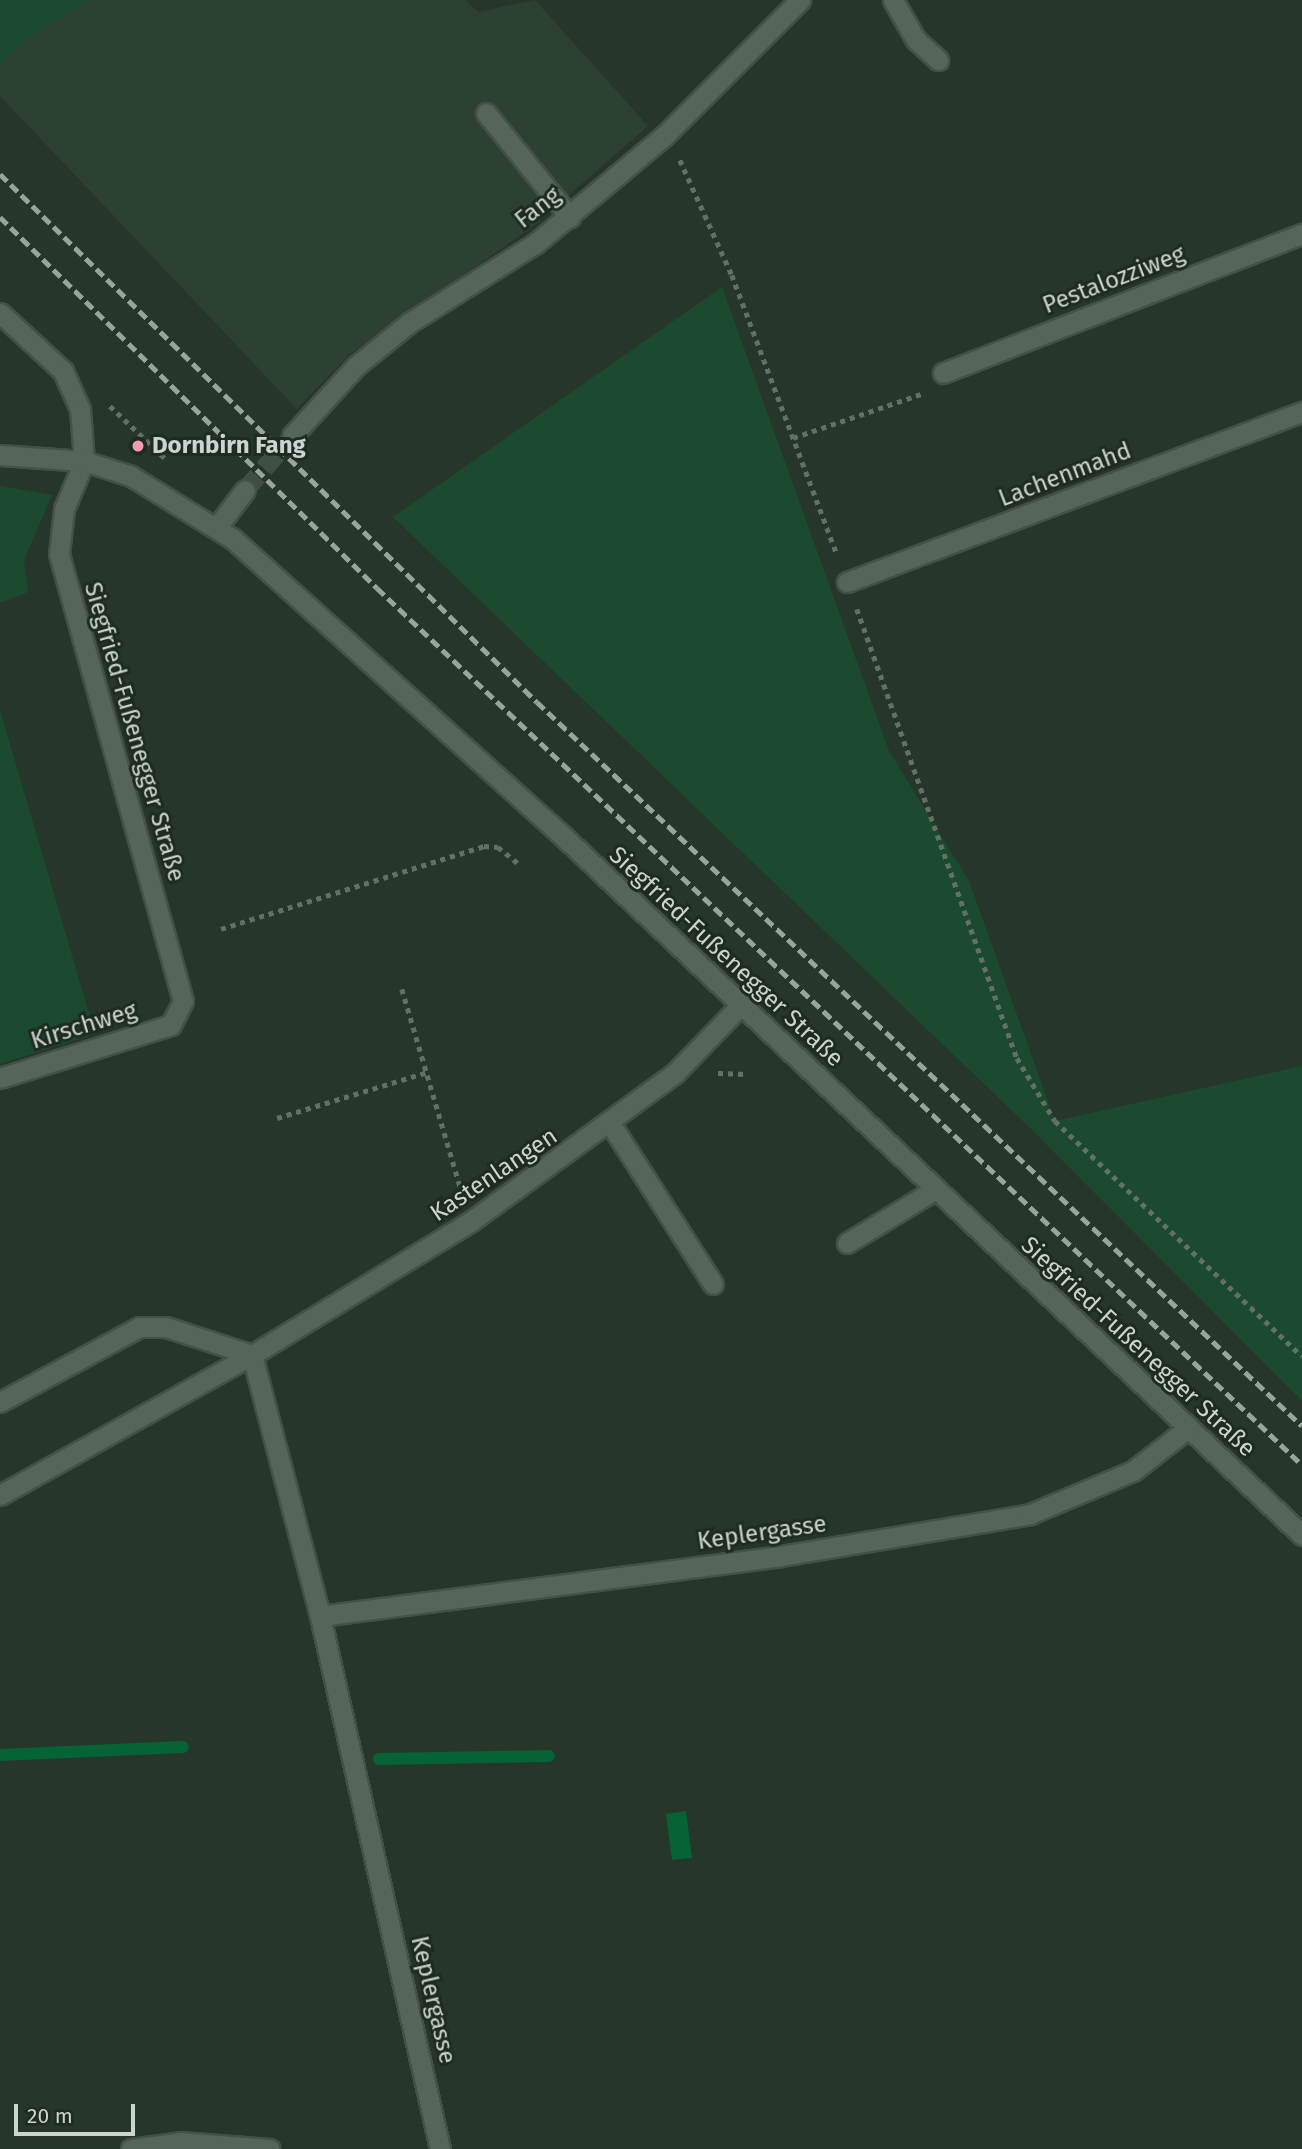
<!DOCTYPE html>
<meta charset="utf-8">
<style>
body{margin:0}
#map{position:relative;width:1302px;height:2149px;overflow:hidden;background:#27362b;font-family:"Fira Sans",sans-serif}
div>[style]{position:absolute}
.built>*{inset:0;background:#2c4132}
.green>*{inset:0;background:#1c4a2e}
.water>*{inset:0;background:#066335}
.stream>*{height:12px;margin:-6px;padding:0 6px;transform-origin:6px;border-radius:6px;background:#066335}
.minor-tunnel>*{height:19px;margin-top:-9.5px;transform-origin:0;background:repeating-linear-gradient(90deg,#404e43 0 19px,transparent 0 29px)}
.path>*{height:4.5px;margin-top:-2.25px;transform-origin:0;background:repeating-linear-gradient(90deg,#637066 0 5px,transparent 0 10px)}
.roads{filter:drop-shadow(2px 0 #445048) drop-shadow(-2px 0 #445048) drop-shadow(0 2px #445048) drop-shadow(0 -2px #445048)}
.service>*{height:19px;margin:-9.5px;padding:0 9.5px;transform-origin:9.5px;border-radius:9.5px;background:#55655a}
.minor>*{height:19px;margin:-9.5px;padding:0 9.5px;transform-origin:9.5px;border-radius:9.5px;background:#55655a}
.rail>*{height:5px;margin-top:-2.5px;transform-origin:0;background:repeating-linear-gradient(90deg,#99a49d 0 10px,transparent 0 15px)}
.dots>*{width:19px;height:19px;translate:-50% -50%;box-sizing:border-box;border:4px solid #1d2b21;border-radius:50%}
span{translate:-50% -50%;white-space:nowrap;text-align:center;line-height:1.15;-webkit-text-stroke:6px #1d2b21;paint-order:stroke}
.street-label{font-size:24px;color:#cbd4ce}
.poi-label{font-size:24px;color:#cbd4ce;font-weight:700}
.left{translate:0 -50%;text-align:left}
.scale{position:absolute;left:14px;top:2104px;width:121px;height:32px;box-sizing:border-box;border:4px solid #cbd4ce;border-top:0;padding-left:9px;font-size:21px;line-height:24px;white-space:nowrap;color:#cbd4ce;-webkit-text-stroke:5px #1d2b21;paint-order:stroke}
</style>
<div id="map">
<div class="built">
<div style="clip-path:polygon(91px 0,466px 0,478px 12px,535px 0,648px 126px,531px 228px,349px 355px,297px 409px,0 96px,0 65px,24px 41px)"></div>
</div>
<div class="green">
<div style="clip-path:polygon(0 0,91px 0,24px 41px,0 65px)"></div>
<div style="clip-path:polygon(722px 287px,889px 751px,969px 881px,1055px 1121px,1302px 1066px,1302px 1401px,1031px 1129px,393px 517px)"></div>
<div style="clip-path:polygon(0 486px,52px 495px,24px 560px,28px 592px,0 603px)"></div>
<div style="clip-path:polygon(0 710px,95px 1034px,0 1064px)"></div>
</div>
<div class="water">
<div style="clip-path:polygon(686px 1811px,692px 1858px,672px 1860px,666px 1814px)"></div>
</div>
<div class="stream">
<div style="left:0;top:1755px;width:183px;rotate:-2.5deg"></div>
<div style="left:379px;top:1759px;width:170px;rotate:-1deg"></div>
</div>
<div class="minor-tunnel">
<div style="left:245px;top:490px;width:72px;rotate:-49deg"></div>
</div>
<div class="path">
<div style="left:680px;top:160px;width:126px;rotate:65.7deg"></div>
<div style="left:732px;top:275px;width:298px;rotate:69.4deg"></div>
<div style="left:110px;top:406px;width:79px;rotate:43.5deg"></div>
<div style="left:793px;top:438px;width:135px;rotate:-19deg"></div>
<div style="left:857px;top:609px;width:477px;rotate:70.4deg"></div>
<div style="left:1017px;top:1058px;width:74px;rotate:58.9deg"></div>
<div style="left:1055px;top:1121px;width:341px;rotate:43.6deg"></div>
<div style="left:221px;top:929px;width:276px;rotate:-17.5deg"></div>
<div style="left:484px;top:846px;width:14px;rotate:4deg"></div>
<div style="left:498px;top:847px;width:27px;rotate:39deg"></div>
<div style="left:402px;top:989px;width:213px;rotate:73.6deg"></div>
<div style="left:718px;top:1073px;width:27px;rotate:2deg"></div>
<div style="left:277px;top:1118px;width:157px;rotate:-17deg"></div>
</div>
<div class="roads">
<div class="service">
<div style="left:893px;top:0;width:46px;rotate:60.1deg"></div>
<div style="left:916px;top:40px;width:30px;rotate:42deg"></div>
<div style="left:486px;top:113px;width:134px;rotate:51.1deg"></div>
<div style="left:610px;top:1123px;width:191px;rotate:57.4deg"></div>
<div style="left:847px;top:1243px;width:104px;rotate:-31.2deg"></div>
<div style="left:0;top:1402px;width:158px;rotate:-28.3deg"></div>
<div style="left:139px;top:1327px;width:27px"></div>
<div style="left:166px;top:1327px;width:90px;rotate:18deg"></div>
</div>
<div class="minor">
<div style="left:0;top:313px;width:86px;rotate:42.6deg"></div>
<div style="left:63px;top:371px;width:42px;rotate:65.9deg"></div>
<div style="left:80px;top:409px;width:52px;rotate:85.6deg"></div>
<div style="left:84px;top:461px;width:52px;rotate:112.6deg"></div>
<div style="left:64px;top:509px;width:45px;rotate:96.3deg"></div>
<div style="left:59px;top:554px;width:464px;rotate:74.5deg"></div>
<div style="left:183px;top:1001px;width:27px;rotate:117deg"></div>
<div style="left:171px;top:1025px;width:179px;rotate:162.8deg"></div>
<div style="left:943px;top:373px;width:385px;rotate:-21.2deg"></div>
<div style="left:292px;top:436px;width:95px;rotate:-47.6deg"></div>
<div style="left:356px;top:366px;width:68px;rotate:-39.1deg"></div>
<div style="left:409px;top:323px;width:150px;rotate:-32.2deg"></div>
<div style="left:536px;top:243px;width:168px;rotate:-39.9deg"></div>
<div style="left:665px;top:135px;width:191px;rotate:-45deg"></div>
<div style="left:0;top:455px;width:84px;rotate:4.1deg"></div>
<div style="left:84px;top:461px;width:49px;rotate:17.7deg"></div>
<div style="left:131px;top:476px;width:120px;rotate:31.7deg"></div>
<div style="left:233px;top:539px;width:445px;rotate:42deg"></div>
<div style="left:564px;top:837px;width:1016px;rotate:43.4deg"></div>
<div style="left:217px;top:527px;width:46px;rotate:-52.9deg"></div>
<div style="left:847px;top:582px;width:486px;rotate:-20.5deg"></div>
<div style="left:252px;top:1355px;width:270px;rotate:75.4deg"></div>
<div style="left:320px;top:1616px;width:546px;rotate:77.31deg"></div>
<div style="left:0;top:1495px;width:288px;rotate:-29.1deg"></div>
<div style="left:252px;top:1355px;width:255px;rotate:-31.4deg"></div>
<div style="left:470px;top:1222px;width:253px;rotate:-36deg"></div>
<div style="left:675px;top:1073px;width:95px;rotate:-45.9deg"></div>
<div style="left:320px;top:1616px;width:464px;rotate:-7.4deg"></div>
<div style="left:780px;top:1556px;width:254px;rotate:-9.5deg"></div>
<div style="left:1030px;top:1514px;width:112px;rotate:-22.7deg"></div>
<div style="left:1133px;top:1471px;width:70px;rotate:-38deg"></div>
<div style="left:131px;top:2149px;width:50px;rotate:-8deg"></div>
<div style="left:181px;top:2142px;width:89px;rotate:4.5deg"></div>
</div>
</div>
<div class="rail">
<div style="left:0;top:174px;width:753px;rotate:44.52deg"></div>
<div style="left:537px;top:702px;width:1053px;rotate:43.42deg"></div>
<div style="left:0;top:217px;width:529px;rotate:44.54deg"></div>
<div style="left:377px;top:588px;width:1275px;rotate:43.47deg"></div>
</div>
<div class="dots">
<div style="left:138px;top:446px;background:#f29aaf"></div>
</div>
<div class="street-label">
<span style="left:538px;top:208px;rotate:-38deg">Fang</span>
<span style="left:1114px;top:280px;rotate:-21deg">Pestalozziweg</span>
<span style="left:1065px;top:475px;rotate:-21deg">Lachenmahd</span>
<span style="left:134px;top:732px;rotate:74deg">Siegfried-Fußenegger Straße</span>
<span style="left:726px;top:957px;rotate:43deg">Siegfried-Fußenegger Straße</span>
<span style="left:84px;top:1026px;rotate:-17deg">Kirschweg</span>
<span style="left:494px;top:1175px;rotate:-34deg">Kastenlangen</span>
<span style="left:1138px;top:1347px;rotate:43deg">Siegfried-Fußenegger Straße</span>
<span style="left:762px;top:1533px;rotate:-8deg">Keplergasse</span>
<span style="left:433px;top:2000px;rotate:77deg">Keplergasse</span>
</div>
<div class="poi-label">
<span class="left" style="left:152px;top:446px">Dornbirn Fang</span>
</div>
<div class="scale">20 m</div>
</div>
